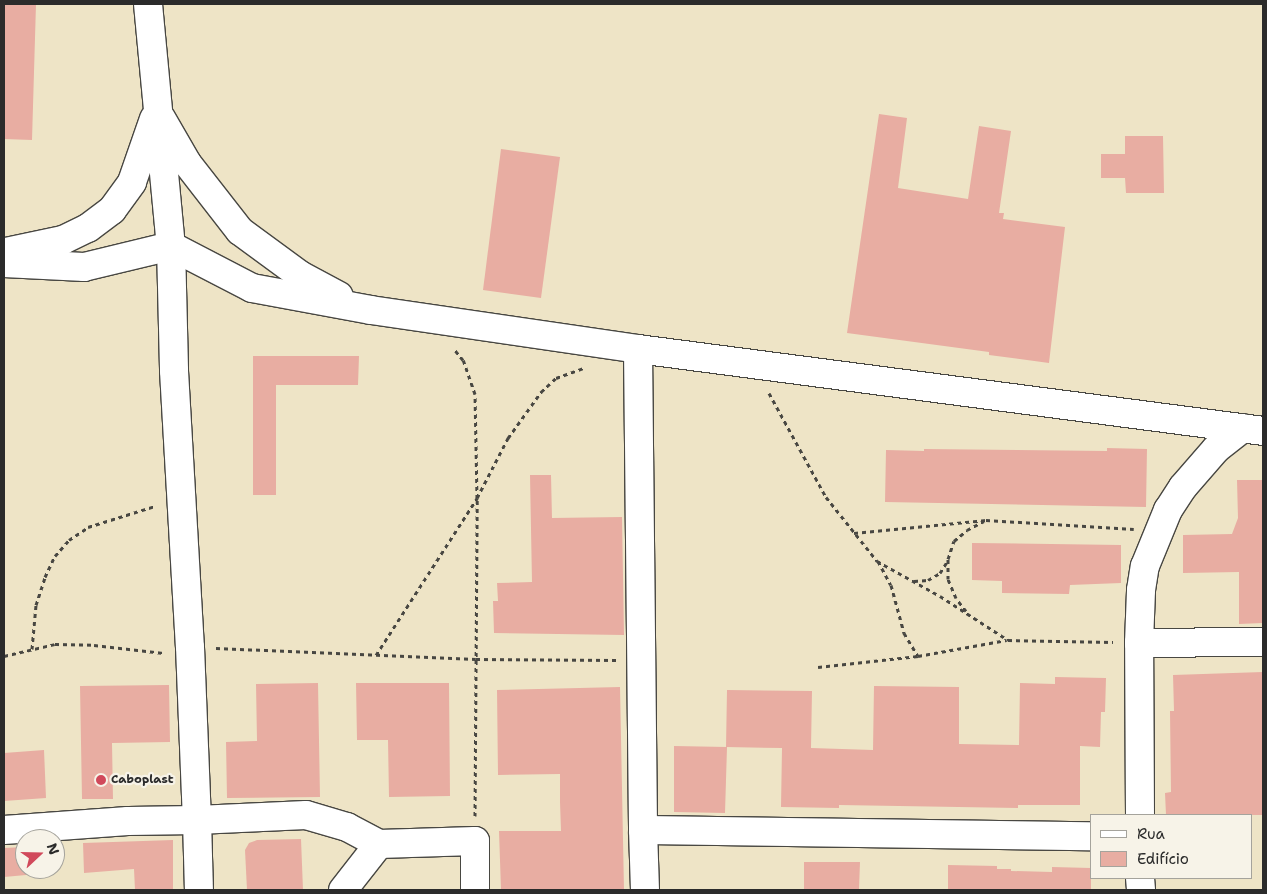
<!DOCTYPE html>
<meta charset="utf-8">
<style>
body{margin:0}
#map{position:relative;width:1267px;height:894px;overflow:hidden;background:#eee4c6;font-family:"Shantell Sans",sans-serif}
div>[style]{position:absolute}
.building>*{inset:0;background:#e8ada2}
.path>*{height:3px;margin-top:-1.5px;transform-origin:0;background:repeating-linear-gradient(90deg,#484742 0 4px,transparent 0 8px)}
.roads{filter:drop-shadow(1px 0 #484742) drop-shadow(-1px 0 #484742) drop-shadow(0 1px #484742) drop-shadow(0 -1px #484742)}
.minor>*{height:28px;margin:-14px;padding:0 14px;transform-origin:14px;border-radius:14px;background:#fff}
.dots>*{width:14px;height:14px;translate:-50% -50%;box-sizing:border-box;border:2px solid #f7f3e8;border-radius:50%}
span{translate:-50% -50%;white-space:nowrap;text-align:center;line-height:1.15;-webkit-text-stroke:4.5px #f7f3e8;paint-order:stroke}
.poi-label{font-size:12px;color:#2b2b2b;font-weight:700}
.left{translate:0 -50%;text-align:left}
.frame{position:absolute;inset:0;border:5px solid #2b2b2b;pointer-events:none}
.legend{position:absolute;left:1090px;top:814px;width:162px;height:65px;box-sizing:border-box;background:#f7f3e8;border:1px solid #a5a39c;margin:0;padding:6px 9px;list-style:none;font-size:15px;color:#2b2b2b}
.legend li{display:flex;align-items:center;gap:10px;height:25px}
.legend b{width:25px;border:1px solid #a5a39c}
.north{position:absolute;left:15px;top:829px;width:50px;height:50px;box-sizing:border-box;background:#f7f3e8;border:1px solid #a5a39c;border-radius:50%;rotate:69deg;font-size:14px;font-weight:700;line-height:20px;text-align:center;color:#2b2b2b}
.north::after{content:'';display:block;margin:auto;width:18px;height:22px;background:#d1495b;clip-path:polygon(50% 0,100% 100%,50% 72%,0 100%)}
</style>
<div id="map">
<div class="building">
<div style="clip-path:polygon(4px 4px,36px 4px,32px 140px,4px 139px)"></div>
<div style="clip-path:polygon(879px 114px,907px 118px,898px 188px,968px 199px,979px 126px,1011px 131px,999px 213px,1004px 213px,1003px 219px,1065px 227px,1049px 363px,989px 355px,989px 352px,847px 333px)"></div>
<div style="clip-path:polygon(1125px 136px,1163px 136px,1164px 193px,1126px 193px,1125px 178px,1101px 178px,1101px 154px,1125px 154px)"></div>
<div style="clip-path:polygon(501px 149px,560px 157px,541px 298px,483px 290px)"></div>
<div style="clip-path:polygon(253px 356px,359px 356px,358px 385px,276px 385px,276px 495px,253px 495px)"></div>
<div style="clip-path:polygon(1107px 448px,1147px 449px,1146px 507px,885px 502px,886px 450px,924px 451px,924px 449px,1107px 451px)"></div>
<div style="clip-path:polygon(530px 475px,551px 475px,552px 518px,622px 517px,624px 635px,494px 633px,493px 601px,498px 601px,497px 583px,532px 582px)"></div>
<div style="clip-path:polygon(1237px 480px,1263px 480px,1263px 623px,1239px 624px,1239px 572px,1183px 573px,1183px 535px,1232px 534px,1238px 518px)"></div>
<div style="clip-path:polygon(972px 543px,1121px 545px,1121px 583px,1070px 585px,1069px 594px,1002px 593px,1002px 581px,972px 580px)"></div>
<div style="clip-path:polygon(1263px 672px,1263px 815px,1166px 815px,1165px 793px,1171px 792px,1170px 711px,1174px 711px,1173px 675px)"></div>
<div style="clip-path:polygon(1055px 677px,1106px 678px,1105px 712px,1101px 712px,1100px 747px,1080px 746px,1080px 805px,1018px 805px,1018px 808px,839px 805px,839px 808px,781px 807px,782px 748px,726px 747px,727px 690px,812px 691px,811px 748px,873px 750px,874px 686px,959px 687px,959px 744px,1019px 745px,1020px 683px,1055px 684px)"></div>
<div style="clip-path:polygon(318px 683px,320px 797px,227px 798px,226px 742px,257px 741px,256px 684px)"></div>
<div style="clip-path:polygon(356px 683px,449px 683px,450px 796px,389px 797px,388px 740px,357px 740px)"></div>
<div style="clip-path:polygon(169px 685px,170px 742px,112px 743px,113px 799px,82px 799px,80px 686px)"></div>
<div style="clip-path:polygon(620px 687px,624px 890px,501px 890px,499px 831px,561px 831px,560px 802px,560px 774px,498px 775px,497px 690px)"></div>
<div style="clip-path:polygon(674px 746px,727px 747px,725px 813px,674px 812px)"></div>
<div style="clip-path:polygon(44px 750px,46px 798px,4px 801px,4px 753px)"></div>
<div style="clip-path:polygon(301px 839px,303px 890px,247px 890px,245px 850px,249px 843px,257px 840px)"></div>
<div style="clip-path:polygon(173px 840px,173px 890px,135px 890px,134px 869px,84px 873px,83px 843px)"></div>
<div style="clip-path:polygon(25px 847px,25px 869px,48px 869px,48px 873px,4px 877px,4px 848px)"></div>
<div style="clip-path:polygon(804px 862px,860px 862px,859px 889px,804px 890px)"></div>
<div style="clip-path:polygon(948px 865px,997px 866px,997px 869px,1011px 869px,1011px 871px,1052px 872px,1052px 867px,1091px 868px,1091px 890px,948px 890px)"></div>
</div>
<div class="path">
<div style="left:769px;top:393px;width:119px;rotate:61.3deg"></div>
<div style="left:826px;top:497px;width:82px;rotate:51.4deg"></div>
<div style="left:877px;top:561px;width:72px;rotate:29.1deg"></div>
<div style="left:940px;top:596px;width:81px;rotate:32.9deg"></div>
<div style="left:1008px;top:640px;width:105px;rotate:1.1deg"></div>
<div style="left:854px;top:533px;width:133px;rotate:-5.6deg"></div>
<div style="left:986px;top:520px;width:148px;rotate:3.5deg"></div>
<div style="left:878px;top:561px;width:27px;rotate:62deg"></div>
<div style="left:891px;top:585px;width:50px;rotate:74.8deg"></div>
<div style="left:904px;top:633px;width:27px;rotate:59deg"></div>
<div style="left:914px;top:581px;width:14px;rotate:-4deg"></div>
<div style="left:928px;top:580px;width:14px;rotate:-30deg"></div>
<div style="left:940px;top:573px;width:15px;rotate:-58deg"></div>
<div style="left:966px;top:611px;width:16px;rotate:-128deg"></div>
<div style="left:956px;top:598px;width:21px;rotate:-113deg"></div>
<div style="left:948px;top:579px;width:20px;rotate:-90deg"></div>
<div style="left:948px;top:559px;width:19px;rotate:-72deg"></div>
<div style="left:954px;top:541px;width:17px;rotate:-40deg"></div>
<div style="left:967px;top:530px;width:19px;rotate:-28deg"></div>
<div style="left:216px;top:648px;width:260px;rotate:2.4deg"></div>
<div style="left:476px;top:659px;width:141px;rotate:0.4deg"></div>
<div style="left:32px;top:649px;width:44px;rotate:-84.8deg"></div>
<div style="left:36px;top:605px;width:29px;rotate:-72deg"></div>
<div style="left:45px;top:577px;width:23px;rotate:-65deg"></div>
<div style="left:55px;top:556px;width:21px;rotate:-49deg"></div>
<div style="left:69px;top:540px;width:23px;rotate:-34deg"></div>
<div style="left:88px;top:527px;width:70px;rotate:-17.4deg"></div>
<div style="left:376px;top:655px;width:187px;rotate:-57.2deg"></div>
<div style="left:477px;top:498px;width:104px;rotate:-91.1deg"></div>
<div style="left:475px;top:394px;width:36px;rotate:-109deg"></div>
<div style="left:463px;top:360px;width:14px;rotate:-129deg"></div>
<div style="left:4px;top:656px;width:52px;rotate:-13.2deg"></div>
<div style="left:55px;top:644px;width:39px;rotate:1deg"></div>
<div style="left:94px;top:645px;width:70px;rotate:6.5deg"></div>
<div style="left:818px;top:667px;width:101px;rotate:-6.3deg"></div>
<div style="left:918px;top:656px;width:90px;rotate:-10.2deg"></div>
<div style="left:475px;top:816px;width:318px;rotate:-89.6deg"></div>
<div style="left:477px;top:498px;width:68px;rotate:-62.7deg"></div>
<div style="left:508px;top:438px;width:57px;rotate:-54.3deg"></div>
<div style="left:541px;top:392px;width:21px;rotate:-43deg"></div>
<div style="left:556px;top:378px;width:29px;rotate:-20deg"></div>
</div>
<div class="roads">
<div class="minor">
<div style="left:148px;top:4px;width:243px;rotate:84.6deg"></div>
<div style="left:171px;top:246px;width:125px;rotate:88.6deg"></div>
<div style="left:174px;top:371px;width:276px;rotate:86.7deg"></div>
<div style="left:190px;top:647px;width:173px;rotate:87.7deg"></div>
<div style="left:197px;top:820px;width:109px;rotate:-2.6deg"></div>
<div style="left:306px;top:815px;width:43px;rotate:16.3deg"></div>
<div style="left:347px;top:827px;width:36px;rotate:28deg"></div>
<div style="left:161px;top:118px;width:52px;rotate:60deg"></div>
<div style="left:187px;top:163px;width:86px;rotate:52.1deg"></div>
<div style="left:240px;top:231px;width:74px;rotate:36.3deg"></div>
<div style="left:300px;top:275px;width:44px;rotate:28.3deg"></div>
<div style="left:6px;top:252px;width:58px;rotate:-11.9deg"></div>
<div style="left:63px;top:240px;width:28px;rotate:-26deg"></div>
<div style="left:88px;top:228px;width:30px;rotate:-37deg"></div>
<div style="left:112px;top:210px;width:34px;rotate:-54deg"></div>
<div style="left:132px;top:182px;width:67px;rotate:-70.8deg"></div>
<div style="left:4px;top:263px;width:80px;rotate:2.9deg"></div>
<div style="left:84px;top:267px;width:89px;rotate:-13.6deg"></div>
<div style="left:171px;top:246px;width:91px;rotate:27.4deg"></div>
<div style="left:252px;top:288px;width:121px;rotate:10.5deg"></div>
<div style="left:371px;top:310px;width:270px;rotate:8.3deg"></div>
<div style="left:638px;top:349px;width:630px;rotate:7.47deg"></div>
<div style="left:638px;top:349px;width:481px;rotate:89.4deg"></div>
<div style="left:1139px;top:643px;width:124px;rotate:-0.5deg"></div>
<div style="left:1140px;top:815px;width:172px;rotate:-90.3deg"></div>
<div style="left:1139px;top:643px;width:53px;rotate:-87.8deg"></div>
<div style="left:1141px;top:590px;width:24px;rotate:-81deg"></div>
<div style="left:1145px;top:566px;width:61px;rotate:-67.7deg"></div>
<div style="left:1168px;top:510px;width:27px;rotate:-57deg"></div>
<div style="left:1183px;top:487px;width:50px;rotate:-49deg"></div>
<div style="left:1216px;top:449px;width:34px;rotate:-38deg"></div>
<div style="left:4px;top:830px;width:124px;rotate:-4.2deg"></div>
<div style="left:128px;top:821px;width:69px;rotate:-0.8deg"></div>
<div style="left:197px;top:820px;width:70px;rotate:88.4deg"></div>
<div style="left:1140px;top:878px;width:12px;rotate:85deg"></div>
<div style="left:343px;top:890px;width:58px;rotate:-52deg"></div>
<div style="left:379px;top:844px;width:96px;rotate:-1.8deg"></div>
<div style="left:475px;top:841px;width:49px;rotate:90deg"></div>
<div style="left:645px;top:890px;width:60px;rotate:-91.9deg"></div>
<div style="left:643px;top:830px;width:448px;rotate:0.8deg"></div>
</div>
</div>
<div class="dots">
<div style="left:101px;top:780px;background:#d1495b"></div>
</div>
<div class="poi-label">
<span class="left" style="left:111px;top:780px">Caboplast</span>
</div>
<div class="frame"></div>
<ul class="legend">
<li><b style="height:6px;background:#fff"></b>Rua</li>
<li><b style="height:14px;background:#e8ada2"></b>Edifício</li>
</ul>
<div class="north">N</div>
</div>
